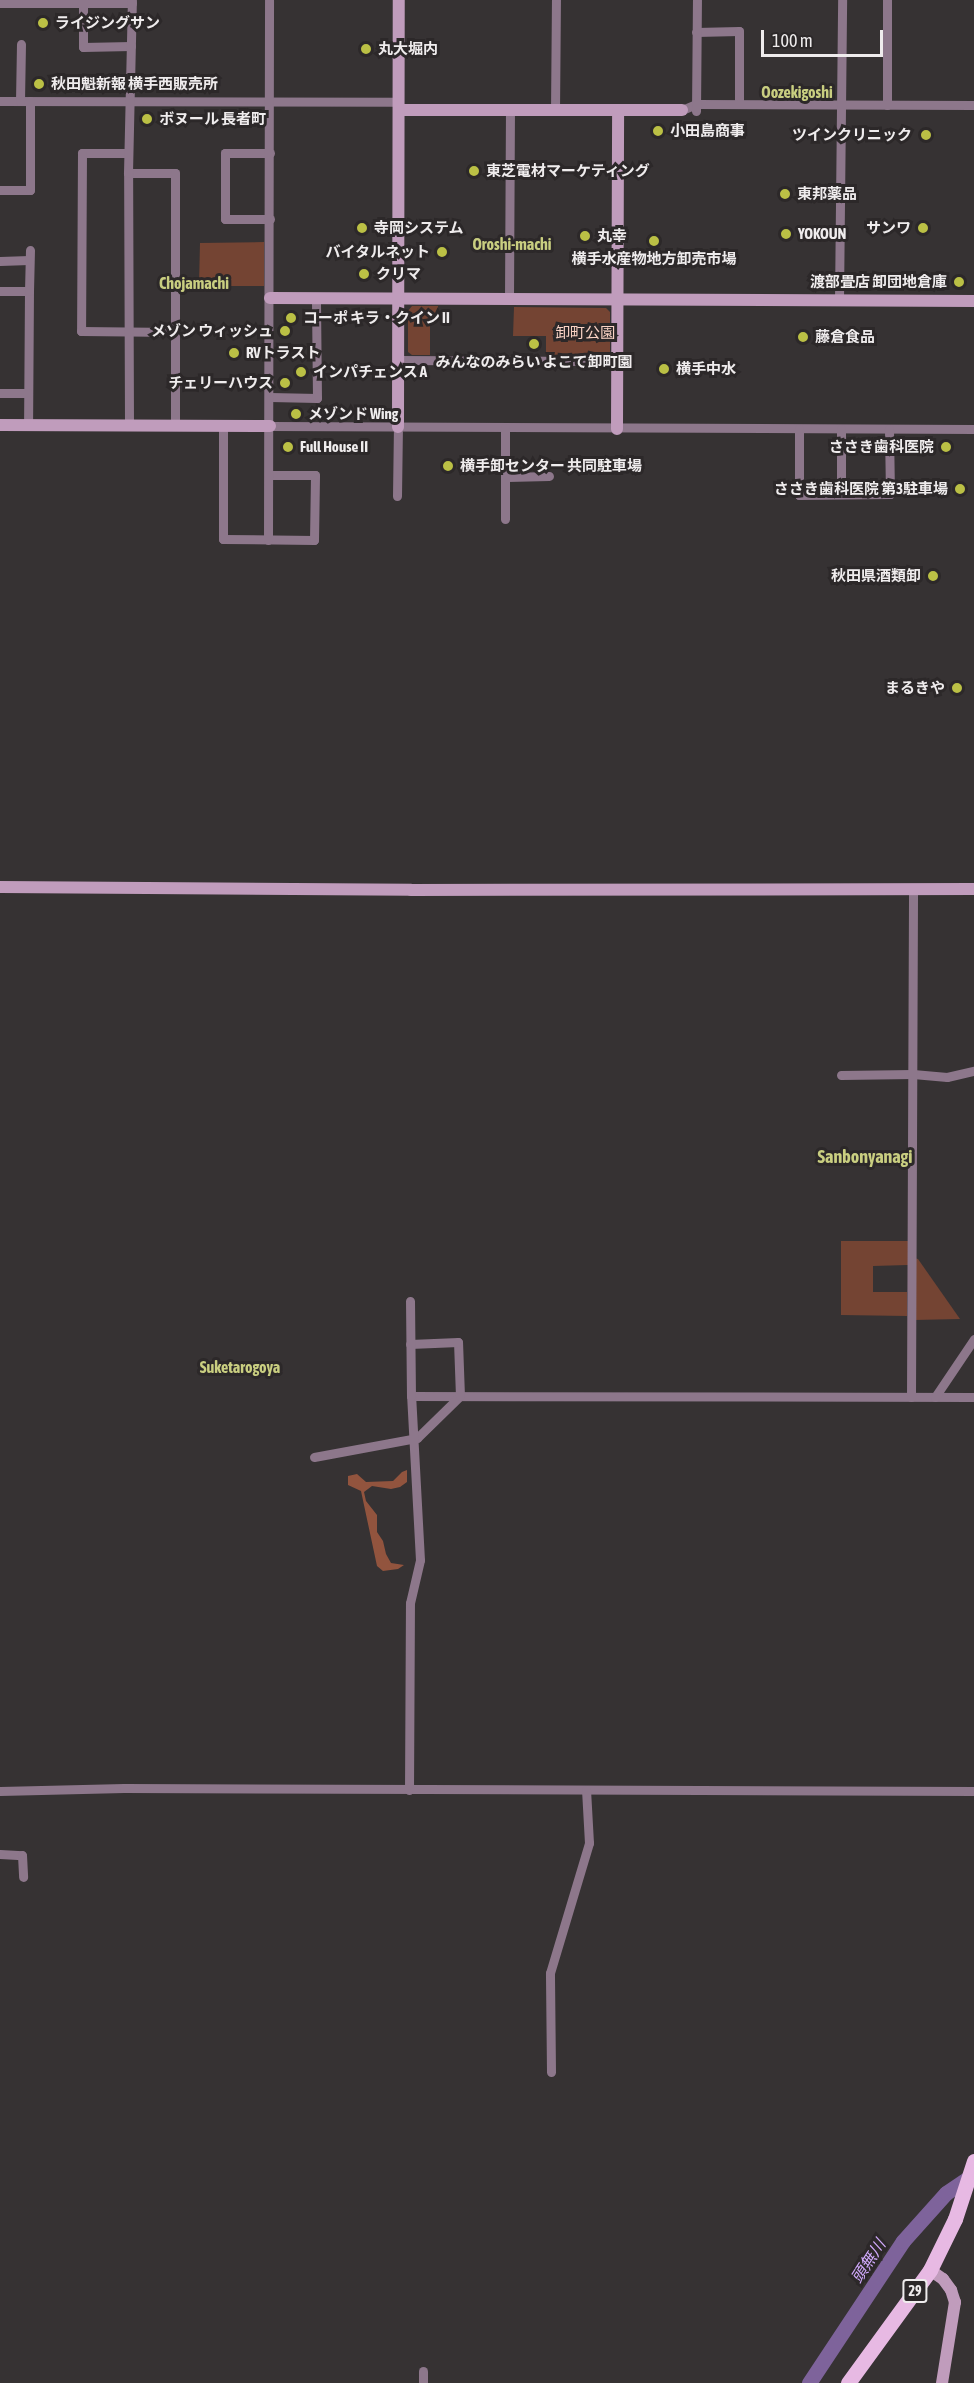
<!DOCTYPE html>
<meta charset="utf-8">
<style>
body{margin:0}
#map{position:relative;width:974px;height:2383px;overflow:hidden;background:#363233;font-family:"Asap Condensed","Noto Sans JP",sans-serif}
div>[style]{position:absolute}
.green>*{inset:0;background:#744433}
.forest>*{inset:0;background:#92543e}
.river>*{height:15px;margin:-7.5px;padding:0 7.5px;transform-origin:7.5px;border-radius:7.5px;background:#7e639b}
.street>*{height:9px;margin:-4.5px;padding:0 4.5px;transform-origin:4.5px;border-radius:4.5px;background:#8d778b}
.secondary>*{height:12px;margin:-6px;padding:0 6px;transform-origin:6px;border-radius:6px;background:#c09cbc}
.primary>*{height:15px;margin:-7.5px;padding:0 7.5px;transform-origin:7.5px;border-radius:7.5px;background:#e7b9e3}
.dots>*{width:16px;height:16px;translate:-50% -50%;box-sizing:border-box;border:3px solid #2c2829;border-radius:50%}
span{translate:-50% -50%;white-space:nowrap;text-align:center;line-height:1.15;-webkit-text-stroke:6px #2c2829;paint-order:stroke}
.shield-label span{padding:2px 4px;background:#2c2829;border:2px solid;border-radius:4px;-webkit-text-stroke-width:0}
.shield-label{font-size:14px;color:#efeced;font-weight:700}
.poi-label{font-size:15px;color:#efeced;font-weight:700}
.left{translate:0 -50%;text-align:left}
.right{translate:-100% -50%;text-align:right}
.park-label{font-size:15px;color:#fad3c5}
.neighbourhood-label{font-size:16px;color:#c9ce80;font-weight:700}
.water-label{font-size:16px;color:#d1aafc;font-style:italic}
.quarter-label{font-size:18px;color:#c9ce80;font-weight:700}
.scale{position:absolute;left:761px;top:30px;width:122px;height:27px;box-sizing:border-box;border:3px solid #efeced;border-top:0;padding-left:8px;font-size:18px;line-height:21px;white-space:nowrap;color:#efeced;-webkit-text-stroke:4px #2c2829;paint-order:stroke}
</style>
<div id="map">
<div class="green">
<div style="clip-path:polygon(264px 242px,264px 286px,199px 286px,200px 243px)"></div>
<div style="clip-path:polygon(412px 306px,438px 306px,438px 319px,430px 319px,430px 355px,412px 355px,408px 352px,408px 311px)"></div>
<div style="clip-path:polygon(514px 307px,606px 308px,610px 312px,610px 353px,606px 357px,546px 356px,546px 336px,513px 336px)"></div>
<div style="clip-path:polygon(841px 1241px,908px 1241px,908px 1265px,873px 1266px,873px 1292px,907px 1292px,907px 1316px,841px 1315px)"></div>
<div style="clip-path:polygon(914px 1258px,918px 1259px,960px 1319px,914px 1320px)"></div>
</div>
<div class="forest">
<div style="clip-path:polygon(407px 1470px,407px 1482px,400px 1487px,391px 1489px,372px 1486px,364px 1492px,366px 1501px,377px 1515px,377px 1532px,383px 1541px,386px 1554px,391px 1563px,404px 1565px,398px 1569px,383px 1571px,377px 1566px,361px 1491px,348px 1485px,348px 1476px,357px 1474px,366px 1482px,393px 1481px,402px 1472px)"></div>
</div>
<div class="river">
<div style="left:809px;top:2383px;width:170px;rotate:-56.5deg"></div>
<div style="left:903px;top:2241px;width:64px;rotate:-48.1deg"></div>
<div style="left:946px;top:2193px;width:34px;rotate:-34deg"></div>
</div>
<div class="street">
<div style="left:83px;top:0;width:47px;rotate:90deg"></div>
<div style="left:83px;top:47px;width:48px;rotate:-1.2deg"></div>
<div style="left:0;top:3px;width:132px"></div>
<div style="left:696px;top:32px;width:43px;rotate:-1.3deg"></div>
<div style="left:739px;top:31px;width:73px;rotate:90deg"></div>
<div style="left:0;top:101px;width:399px;rotate:0.1deg"></div>
<div style="left:20px;top:101px;width:57px;rotate:-89deg"></div>
<div style="left:887px;top:105px;width:105px;rotate:-90deg"></div>
<div style="left:682px;top:110px;width:15px;rotate:-23deg"></div>
<div style="left:696px;top:104px;width:278px;rotate:0.2deg"></div>
<div style="left:555px;top:111px;width:111px;rotate:-89.5deg"></div>
<div style="left:696px;top:111px;width:111px;rotate:-89.5deg"></div>
<div style="left:128px;top:153px;width:46px;rotate:180deg"></div>
<div style="left:82px;top:153px;width:178px;rotate:90.3deg"></div>
<div style="left:81px;top:331px;width:93px;rotate:0.6deg"></div>
<div style="left:270px;top:153px;width:45px;rotate:180deg"></div>
<div style="left:225px;top:153px;width:66px;rotate:90deg"></div>
<div style="left:225px;top:219px;width:45px"></div>
<div style="left:128px;top:173px;width:47px"></div>
<div style="left:175px;top:173px;width:251px;rotate:90deg"></div>
<div style="left:0;top:190px;width:30px"></div>
<div style="left:30px;top:190px;width:89px;rotate:-90deg"></div>
<div style="left:0;top:261px;width:29px;rotate:-2deg"></div>
<div style="left:0;top:291px;width:29px"></div>
<div style="left:29px;top:291px;width:134px;rotate:90.4deg"></div>
<div style="left:29px;top:291px;width:41px;rotate:-88.6deg"></div>
<div style="left:509px;top:298px;width:187px;rotate:-89.7deg"></div>
<div style="left:839px;top:300px;width:300px;rotate:-89.4deg"></div>
<div style="left:397px;top:360px;width:219px;rotate:0.3deg"></div>
<div style="left:0;top:393px;width:28px"></div>
<div style="left:270px;top:397px;width:47px;rotate:1.2deg"></div>
<div style="left:317px;top:398px;width:101px;rotate:-90.6deg"></div>
<div style="left:129px;top:424px;width:251px;rotate:-90.2deg"></div>
<div style="left:128px;top:173px;width:173px;rotate:-88.7deg"></div>
<div style="left:223px;top:425px;width:114px;rotate:90deg"></div>
<div style="left:223px;top:539px;width:91px;rotate:0.6deg"></div>
<div style="left:314px;top:540px;width:65px;rotate:-89.1deg"></div>
<div style="left:315px;top:475px;width:46px;rotate:180deg"></div>
<div style="left:270px;top:426px;width:704px;rotate:0.24deg"></div>
<div style="left:799px;top:429px;width:66px;rotate:90deg"></div>
<div style="left:799px;top:495px;width:91px;rotate:-0.6deg"></div>
<div style="left:890px;top:494px;width:65px;rotate:-90.9deg"></div>
<div style="left:505px;top:477px;width:44px;rotate:-1.3deg"></div>
<div style="left:841px;top:494px;width:65px;rotate:-90deg"></div>
<div style="left:397px;top:496px;width:69px;rotate:-89.2deg"></div>
<div style="left:505px;top:519px;width:91px;rotate:-90deg"></div>
<div style="left:268px;top:540px;width:540px;rotate:-89.89deg"></div>
<div style="left:841px;top:1075px;width:72px;rotate:-0.8deg"></div>
<div style="left:913px;top:1074px;width:34px;rotate:5deg"></div>
<div style="left:947px;top:1077px;width:28px;rotate:-13deg"></div>
<div style="left:411px;top:1396px;width:563px;rotate:0.1deg"></div>
<div style="left:911px;top:1397px;width:507px;rotate:-89.77deg"></div>
<div style="left:935px;top:1397px;width:70px;rotate:-56.1deg"></div>
<div style="left:314px;top:1457px;width:105px;rotate:-10.5deg"></div>
<div style="left:417px;top:1438px;width:60px;rotate:-44.3deg"></div>
<div style="left:460px;top:1396px;width:54px;rotate:-92.1deg"></div>
<div style="left:458px;top:1342px;width:48px;rotate:177.6deg"></div>
<div style="left:409px;top:1790px;width:187px;rotate:-89.7deg"></div>
<div style="left:410px;top:1603px;width:44px;rotate:-76.9deg"></div>
<div style="left:420px;top:1560px;width:164px;rotate:-93.1deg"></div>
<div style="left:411px;top:1396px;width:95px;rotate:-90.6deg"></div>
<div style="left:0;top:1791px;width:124px;rotate:-1.4deg"></div>
<div style="left:124px;top:1788px;width:850px;rotate:0.2deg"></div>
<div style="left:0;top:1854px;width:22px;rotate:3deg"></div>
<div style="left:22px;top:1855px;width:22px;rotate:87deg"></div>
<div style="left:551px;top:2072px;width:99px;rotate:-90.6deg"></div>
<div style="left:550px;top:1973px;width:136px;rotate:-73.3deg"></div>
<div style="left:589px;top:1843px;width:53px;rotate:-93.2deg"></div>
<div style="left:423px;top:2383px;width:12px;rotate:-90deg"></div>
</div>
<div class="secondary">
<div style="left:399px;top:110px;width:283px"></div>
<div style="left:270px;top:298px;width:704px;rotate:0.24deg"></div>
<div style="left:0;top:425px;width:270px;rotate:0.2deg"></div>
<div style="left:398px;top:427px;width:427px;rotate:-89.9deg"></div>
<div style="left:617px;top:429px;width:318px;rotate:-89.8deg"></div>
<div style="left:0;top:887px;width:411px;rotate:0.4deg"></div>
<div style="left:411px;top:890px;width:563px;rotate:-0.1deg"></div>
<div style="left:930px;top:2270px;width:16px;rotate:35deg"></div>
<div style="left:943px;top:2279px;width:14px;rotate:54deg"></div>
<div style="left:951px;top:2290px;width:13px;rotate:72deg"></div>
<div style="left:955px;top:2302px;width:82px;rotate:99.1deg"></div>
</div>
<div class="primary">
<div style="left:848px;top:2383px;width:140px;rotate:-54deg"></div>
<div style="left:930px;top:2270px;width:57px;rotate:-63.9deg"></div>
<div style="left:955px;top:2219px;width:61px;rotate:-71.9deg"></div>
</div>
<div class="dots">
<div style="left:43px;top:23px;background:#bbc045"></div>
<div style="left:366px;top:49px;background:#bbc045"></div>
<div style="left:39px;top:84px;background:#bbc045"></div>
<div style="left:147px;top:119px;background:#bbc045"></div>
<div style="left:658px;top:131px;background:#bbc045"></div>
<div style="left:926px;top:135px;background:#bbc045"></div>
<div style="left:474px;top:171px;background:#bbc045"></div>
<div style="left:785px;top:194px;background:#bbc045"></div>
<div style="left:362px;top:228px;background:#bbc045"></div>
<div style="left:923px;top:228px;background:#bbc045"></div>
<div style="left:786px;top:234px;background:#bbc045"></div>
<div style="left:585px;top:236px;background:#bbc045"></div>
<div style="left:654px;top:241px;background:#bbc045"></div>
<div style="left:442px;top:252px;background:#bbc045"></div>
<div style="left:364px;top:274px;background:#bbc045"></div>
<div style="left:959px;top:282px;background:#bbc045"></div>
<div style="left:291px;top:318px;background:#bbc045"></div>
<div style="left:285px;top:331px;background:#bbc045"></div>
<div style="left:803px;top:337px;background:#bbc045"></div>
<div style="left:534px;top:344px;background:#bbc045"></div>
<div style="left:234px;top:353px;background:#bbc045"></div>
<div style="left:664px;top:369px;background:#bbc045"></div>
<div style="left:301px;top:372px;background:#bbc045"></div>
<div style="left:285px;top:383px;background:#bbc045"></div>
<div style="left:296px;top:414px;background:#bbc045"></div>
<div style="left:288px;top:447px;background:#bbc045"></div>
<div style="left:946px;top:447px;background:#bbc045"></div>
<div style="left:448px;top:466px;background:#bbc045"></div>
<div style="left:960px;top:489px;background:#bbc045"></div>
<div style="left:933px;top:576px;background:#bbc045"></div>
<div style="left:957px;top:688px;background:#bbc045"></div>
</div>
<div class="shield-label">
<span style="left:915px;top:2291px">29</span>
</div>
<div class="poi-label">
<span class="left" style="left:55px;top:23px">ライジングサン</span>
<span class="left" style="left:378px;top:49px">丸大堀内</span>
<span class="left" style="left:51px;top:84px">秋田魁新報 横手西販売所</span>
<span class="left" style="left:159px;top:119px">ボヌール 長者町</span>
<span class="left" style="left:670px;top:131px">小田島商事</span>
<span class="right" style="left:912px;top:135px">ツインクリニック</span>
<span class="left" style="left:486px;top:171px">東芝電材マーケティング</span>
<span class="left" style="left:797px;top:194px">東邦薬品</span>
<span class="left" style="left:374px;top:228px">寺岡システム</span>
<span class="right" style="left:911px;top:228px">サンワ</span>
<span class="left" style="left:798px;top:234px">YOKOUN</span>
<span class="left" style="left:597px;top:236px">丸幸</span>
<span class="right" style="left:430px;top:252px">バイタルネット</span>
<span style="left:654px;top:259px">横手水産物地方卸売市場</span>
<span class="left" style="left:376px;top:274px">クリマ</span>
<span class="right" style="left:947px;top:282px">渡部畳店 卸団地倉庫</span>
<span class="left" style="left:303px;top:318px">コーポ キラ・クイン II</span>
<span class="right" style="left:273px;top:331px">メゾン ウィッシュ</span>
<span class="left" style="left:815px;top:337px">藤倉食品</span>
<span class="left" style="left:246px;top:353px">RVトラスト</span>
<span style="left:534px;top:362px">みんなのみらい よこて卸町園</span>
<span class="left" style="left:676px;top:369px">横手中水</span>
<span class="left" style="left:313px;top:372px">インパチェンス A</span>
<span class="right" style="left:273px;top:383px">チェリーハウス</span>
<span class="left" style="left:308px;top:414px">メゾンド Wing</span>
<span class="left" style="left:300px;top:447px">Full House II</span>
<span class="right" style="left:934px;top:447px">ささき歯科医院</span>
<span class="left" style="left:460px;top:466px">横手卸センター 共同駐車場</span>
<span class="right" style="left:948px;top:489px">ささき歯科医院 第3駐車場</span>
<span class="right" style="left:921px;top:576px">秋田県酒類卸</span>
<span class="right" style="left:945px;top:688px">まるきや</span>
</div>
<div class="park-label">
<span style="left:585px;top:333px">卸町公園</span>
</div>
<div class="neighbourhood-label">
<span style="left:797px;top:92px">Oozekigoshi</span>
<span style="left:512px;top:244px">Oroshi-machi</span>
<span style="left:194px;top:283px">Chojamachi</span>
<span style="left:240px;top:1367px">Suketarogoya</span>
</div>
<div class="water-label">
<span style="left:868px;top:2261px;rotate:-57deg">頭無川</span>
</div>
<div class="quarter-label">
<span style="left:865px;top:1157px">Sanbonyanagi</span>
</div>
<div class="scale">100 m</div>
</div>
